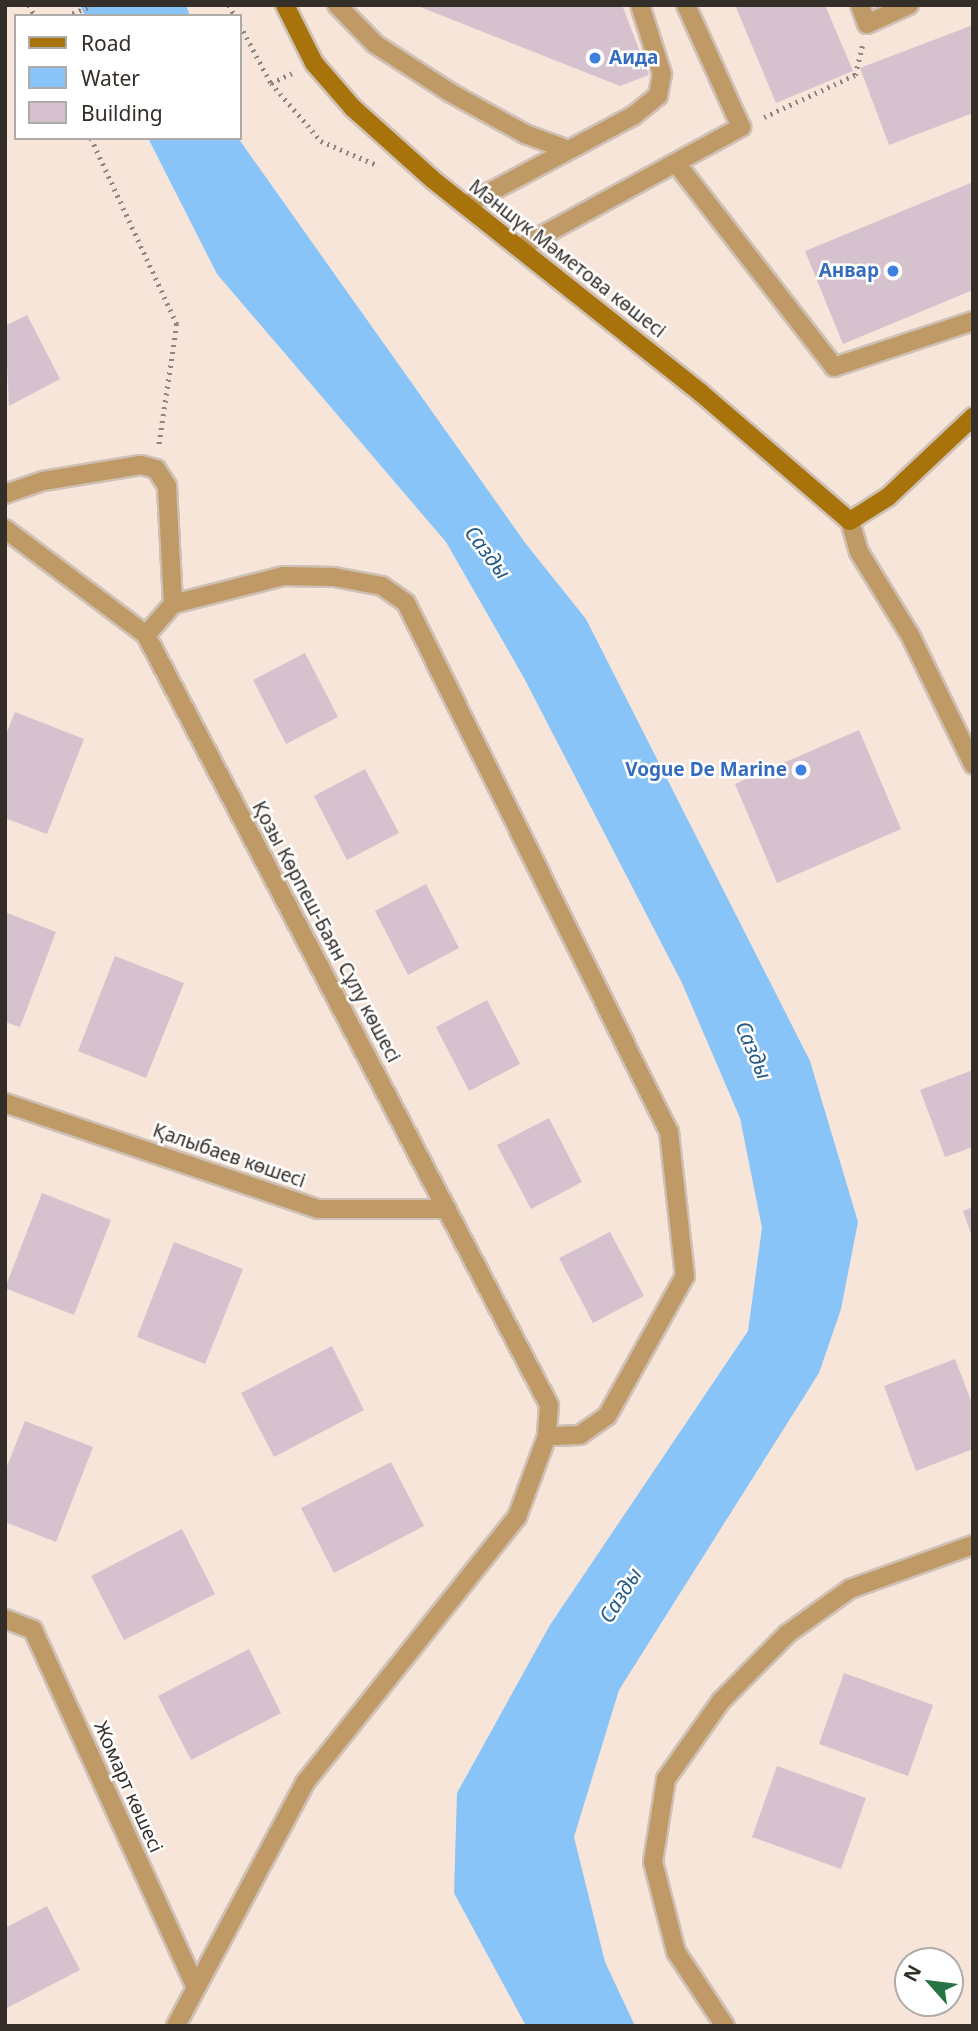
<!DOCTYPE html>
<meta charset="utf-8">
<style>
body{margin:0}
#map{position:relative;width:978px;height:2031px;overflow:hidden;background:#f6e5d8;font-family:"Noto Sans",sans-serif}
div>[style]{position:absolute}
.water>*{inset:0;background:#88c4f8}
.building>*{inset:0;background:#d5c2ce}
.path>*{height:4.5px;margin-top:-2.25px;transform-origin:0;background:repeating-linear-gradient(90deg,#90857c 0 2px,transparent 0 7px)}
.roads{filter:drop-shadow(2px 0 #cfc0b5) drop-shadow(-2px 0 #cfc0b5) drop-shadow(0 2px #cfc0b5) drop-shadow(0 -2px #cfc0b5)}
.lane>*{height:18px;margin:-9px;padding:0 9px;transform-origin:9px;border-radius:9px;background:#bf9a67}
.street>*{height:18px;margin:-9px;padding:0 9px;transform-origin:9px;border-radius:9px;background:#bf9a67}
.secondary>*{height:18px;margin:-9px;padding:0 9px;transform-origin:9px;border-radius:9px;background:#a8730b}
.dots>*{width:19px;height:19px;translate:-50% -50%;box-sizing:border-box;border:4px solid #fff;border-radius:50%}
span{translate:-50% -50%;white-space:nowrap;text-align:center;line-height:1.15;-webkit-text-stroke:5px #fff;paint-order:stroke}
.shop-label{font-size:19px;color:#366cbe;font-weight:700}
.left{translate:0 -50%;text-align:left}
.right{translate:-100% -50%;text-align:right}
.street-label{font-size:19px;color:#342e29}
.water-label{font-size:21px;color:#255b86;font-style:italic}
.frame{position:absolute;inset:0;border:7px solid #342e29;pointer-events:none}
.legend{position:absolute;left:14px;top:14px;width:228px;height:126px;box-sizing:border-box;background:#fff;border:2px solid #aeaba9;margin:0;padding:9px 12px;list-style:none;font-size:21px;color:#342e29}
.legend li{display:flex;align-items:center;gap:14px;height:35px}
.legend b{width:35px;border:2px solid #aeaba9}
.north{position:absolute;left:894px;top:1947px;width:70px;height:70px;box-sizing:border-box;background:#fff;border:2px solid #aeaba9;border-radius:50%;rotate:298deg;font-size:19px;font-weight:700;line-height:28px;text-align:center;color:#342e29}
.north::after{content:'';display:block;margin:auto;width:24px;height:32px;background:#267343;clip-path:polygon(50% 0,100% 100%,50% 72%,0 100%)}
</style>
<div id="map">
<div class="water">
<div style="clip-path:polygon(80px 5px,186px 5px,190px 16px,85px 16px)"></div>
<div style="clip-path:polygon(148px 138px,238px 138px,526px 544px,586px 619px,810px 1061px,858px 1222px,841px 1309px,819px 1373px,619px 1690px,574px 1837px,605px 1962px,635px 2026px,526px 2026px,454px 1893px,457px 1793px,550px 1625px,748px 1331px,762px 1228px,740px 1118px,682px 983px,524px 678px,446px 542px,217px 274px)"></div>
</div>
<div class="building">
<div style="clip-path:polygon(415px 5px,622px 5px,649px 75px,620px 86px)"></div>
<div style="clip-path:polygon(735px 5px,825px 5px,853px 71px,776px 103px)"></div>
<div style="clip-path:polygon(973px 25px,973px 113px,889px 145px,860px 68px)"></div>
<div style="clip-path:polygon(973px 182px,973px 290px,843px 344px,805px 251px)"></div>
<div style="clip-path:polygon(27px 315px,60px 379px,9px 406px,5px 326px)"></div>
<div style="clip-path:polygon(305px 653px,338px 717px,286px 744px,253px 680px)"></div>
<div style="clip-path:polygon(15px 712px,84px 739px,47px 834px,5px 818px,5px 737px)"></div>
<div style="clip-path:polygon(859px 730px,901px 829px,777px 883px,735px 784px)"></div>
<div style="clip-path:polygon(365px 769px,399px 833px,347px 860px,314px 796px)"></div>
<div style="clip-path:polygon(426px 884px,459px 948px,408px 975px,375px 911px)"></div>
<div style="clip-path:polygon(5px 912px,56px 932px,20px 1027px,5px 1022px)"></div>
<div style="clip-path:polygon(115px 956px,184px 983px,146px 1078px,78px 1051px)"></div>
<div style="clip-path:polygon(487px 1000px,520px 1064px,469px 1091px,436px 1027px)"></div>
<div style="clip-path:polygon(973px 1070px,973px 1147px,945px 1157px,920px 1090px)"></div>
<div style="clip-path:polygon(549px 1118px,582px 1182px,531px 1209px,497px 1145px)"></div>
<div style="clip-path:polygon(42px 1193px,111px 1220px,74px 1315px,5px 1288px)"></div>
<div style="clip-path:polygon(973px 1207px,973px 1237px,972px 1237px,963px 1211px)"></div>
<div style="clip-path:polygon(610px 1232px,644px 1296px,593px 1323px,559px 1258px)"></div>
<div style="clip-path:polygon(174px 1242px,243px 1269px,205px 1364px,137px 1337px)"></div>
<div style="clip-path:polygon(332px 1346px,364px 1410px,274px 1457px,241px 1393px)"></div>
<div style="clip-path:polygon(955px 1359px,973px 1406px,973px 1449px,916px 1471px,884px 1386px)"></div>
<div style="clip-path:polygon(25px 1421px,93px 1447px,56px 1542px,5px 1522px,5px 1471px)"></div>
<div style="clip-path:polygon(391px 1462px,424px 1526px,334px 1573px,301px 1508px)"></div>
<div style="clip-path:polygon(182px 1529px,215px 1594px,124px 1640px,91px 1576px)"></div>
<div style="clip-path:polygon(249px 1649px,281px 1713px,191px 1760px,158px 1696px)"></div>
<div style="clip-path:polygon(844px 1673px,933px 1705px,908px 1776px,819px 1744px)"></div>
<div style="clip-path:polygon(777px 1766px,866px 1798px,841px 1869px,752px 1837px)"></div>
<div style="clip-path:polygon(47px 1906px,80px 1970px,5px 2009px,5px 1928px)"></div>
</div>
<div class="path">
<div style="left:29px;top:5px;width:13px;rotate:61deg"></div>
<div style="left:229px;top:5px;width:13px;rotate:61deg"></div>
<div style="left:66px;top:16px;width:29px;rotate:-22deg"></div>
<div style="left:240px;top:25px;width:66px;rotate:61.9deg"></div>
<div style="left:271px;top:83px;width:77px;rotate:49.2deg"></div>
<div style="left:321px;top:141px;width:63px;rotate:23.3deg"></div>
<div style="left:271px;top:83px;width:23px;rotate:-25deg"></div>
<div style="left:764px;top:117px;width:100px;rotate:-24.8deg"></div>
<div style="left:855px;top:75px;width:30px;rotate:-76deg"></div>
<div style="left:91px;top:138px;width:205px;rotate:65.2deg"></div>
<div style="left:177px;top:324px;width:123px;rotate:98.4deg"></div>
</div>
<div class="roads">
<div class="lane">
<div style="left:337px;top:5px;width:54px;rotate:45.7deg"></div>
<div style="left:375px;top:44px;width:90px;rotate:32.8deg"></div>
<div style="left:451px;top:93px;width:85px;rotate:29deg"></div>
<div style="left:525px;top:134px;width:44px;rotate:20.1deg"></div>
<div style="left:860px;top:5px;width:20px;rotate:70deg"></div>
<div style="left:867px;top:24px;width:46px;rotate:-24.3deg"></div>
<div style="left:676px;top:163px;width:258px;rotate:52.2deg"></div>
<div style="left:834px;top:367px;width:146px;rotate:-18.3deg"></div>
<div style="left:466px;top:205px;width:189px;rotate:-28.1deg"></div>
<div style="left:633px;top:116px;width:32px;rotate:-39deg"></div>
<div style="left:658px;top:96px;width:22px;rotate:-80deg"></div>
<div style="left:662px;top:74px;width:72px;rotate:-107.7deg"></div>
<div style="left:521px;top:247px;width:251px;rotate:-28.6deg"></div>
<div style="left:741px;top:127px;width:134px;rotate:-114.3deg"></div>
<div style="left:5px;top:494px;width:40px;rotate:-18.9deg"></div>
<div style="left:43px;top:481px;width:99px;rotate:-9.3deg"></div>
<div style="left:141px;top:465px;width:16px;rotate:15deg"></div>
<div style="left:156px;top:469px;width:20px;rotate:57deg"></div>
<div style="left:167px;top:486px;width:118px;rotate:87.1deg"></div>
<div style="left:146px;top:635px;width:41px;rotate:-48.9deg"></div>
<div style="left:173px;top:604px;width:114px;rotate:-14.2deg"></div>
<div style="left:284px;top:576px;width:50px;rotate:1.1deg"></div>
<div style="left:334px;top:577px;width:49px;rotate:10.6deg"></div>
<div style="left:382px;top:586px;width:29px;rotate:35deg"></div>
<div style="left:406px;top:603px;width:591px;rotate:63.57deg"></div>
<div style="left:669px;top:1132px;width:145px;rotate:83.7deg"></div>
<div style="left:685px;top:1276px;width:160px;rotate:119.1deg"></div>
<div style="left:607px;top:1416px;width:33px;rotate:145deg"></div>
<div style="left:580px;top:1435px;width:33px;rotate:178deg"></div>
<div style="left:725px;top:2026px;width:89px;rotate:-123.5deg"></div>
<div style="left:676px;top:1952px;width:93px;rotate:-104.3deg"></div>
<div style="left:653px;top:1862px;width:84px;rotate:-81.1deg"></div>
<div style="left:666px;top:1779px;width:95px;rotate:-54.8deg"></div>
<div style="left:721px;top:1701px;width:94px;rotate:-45.4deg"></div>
<div style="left:787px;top:1634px;width:77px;rotate:-35.5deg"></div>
<div style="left:850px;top:1589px;width:131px;rotate:-19.7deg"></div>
</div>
<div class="street">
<div style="left:850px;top:521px;width:32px;rotate:74deg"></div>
<div style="left:859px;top:552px;width:97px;rotate:58.4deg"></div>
<div style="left:910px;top:635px;width:144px;rotate:64deg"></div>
<div style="left:5px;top:529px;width:176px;rotate:36.9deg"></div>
<div style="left:146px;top:635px;width:869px;rotate:62.37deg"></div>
<div style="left:549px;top:1405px;width:31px;rotate:94deg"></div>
<div style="left:547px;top:1436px;width:86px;rotate:110.3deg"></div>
<div style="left:517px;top:1517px;width:340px;rotate:128.6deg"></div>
<div style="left:305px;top:1783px;width:275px;rotate:118deg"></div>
<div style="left:5px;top:1103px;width:330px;rotate:18.7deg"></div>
<div style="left:318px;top:1209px;width:129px"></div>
<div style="left:5px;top:1619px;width:30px;rotate:21deg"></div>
<div style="left:33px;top:1630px;width:393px;rotate:65.5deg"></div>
</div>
<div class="secondary">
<div style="left:285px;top:5px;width:65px;rotate:63.4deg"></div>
<div style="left:314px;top:63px;width:60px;rotate:49.1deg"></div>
<div style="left:353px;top:108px;width:106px;rotate:41.9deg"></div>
<div style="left:432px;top:179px;width:344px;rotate:38.5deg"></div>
<div style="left:701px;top:393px;width:196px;rotate:40.7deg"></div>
<div style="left:850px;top:521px;width:45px;rotate:-32.3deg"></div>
<div style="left:888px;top:497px;width:117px;rotate:-43.3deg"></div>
</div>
</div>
<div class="dots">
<div style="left:595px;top:58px;background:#3f7fe0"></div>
<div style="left:893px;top:271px;background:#3f7fe0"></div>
<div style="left:801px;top:770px;background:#3f7fe0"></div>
</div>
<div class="shop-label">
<span class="left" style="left:609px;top:58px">Аида</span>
<span class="right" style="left:879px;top:271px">Анвар</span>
<span class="right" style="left:787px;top:770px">Vogue De Marine</span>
</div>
<div class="street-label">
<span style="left:567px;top:259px;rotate:38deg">Мәншүк Мәметова көшесі</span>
<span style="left:326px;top:932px;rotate:62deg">Қозы Көрпеш-Баян Сұлу көшесі</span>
<span style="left:229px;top:1156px;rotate:19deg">Қалыбаев көшесі</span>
<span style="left:128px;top:1787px;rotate:66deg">Жомарт көшесі</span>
</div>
<div class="water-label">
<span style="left:488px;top:552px;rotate:53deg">Сазды</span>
<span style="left:754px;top:1050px;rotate:67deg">Сазды</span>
<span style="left:620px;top:1595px;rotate:-58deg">Сазды</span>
</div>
<div class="frame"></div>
<ul class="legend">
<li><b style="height:9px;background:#a8730b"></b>Road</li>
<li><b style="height:19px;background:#88c4f8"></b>Water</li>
<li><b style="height:19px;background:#d5c2ce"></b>Building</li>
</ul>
<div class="north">N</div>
</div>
